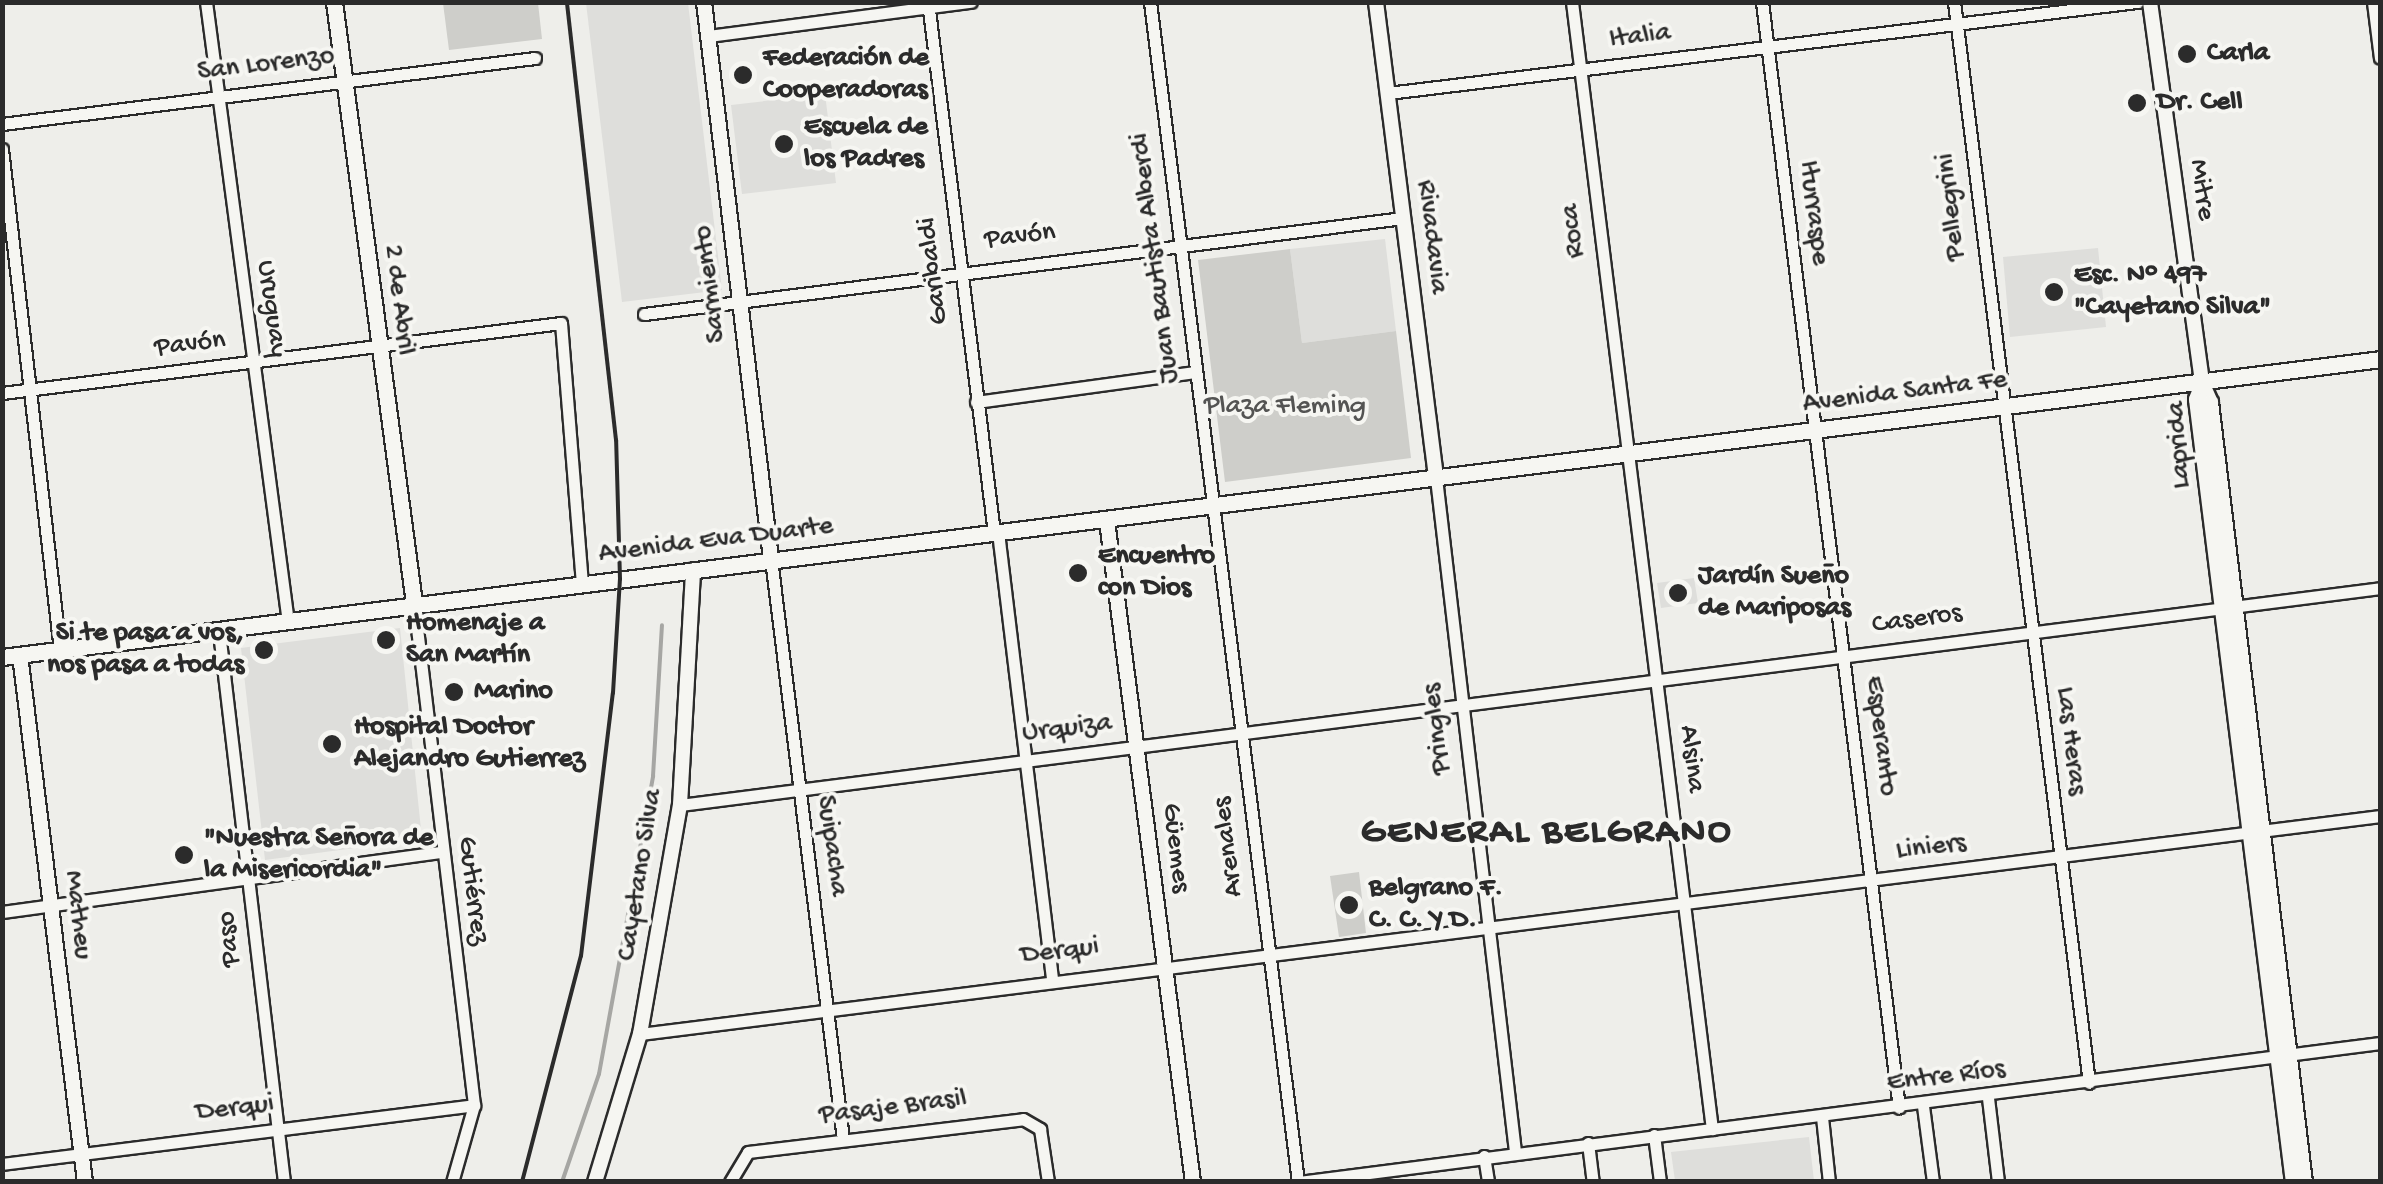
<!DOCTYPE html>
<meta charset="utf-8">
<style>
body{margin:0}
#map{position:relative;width:2383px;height:1184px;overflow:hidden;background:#eeeeea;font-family:"Gochi Hand",sans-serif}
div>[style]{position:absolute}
.built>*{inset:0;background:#dededb}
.green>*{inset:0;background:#cececa}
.stream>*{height:4px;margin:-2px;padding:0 2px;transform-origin:2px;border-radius:2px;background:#a6a6a3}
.roads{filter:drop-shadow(2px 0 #2b2b2b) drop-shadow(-2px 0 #2b2b2b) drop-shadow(0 2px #2b2b2b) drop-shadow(0 -2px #2b2b2b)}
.minor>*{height:11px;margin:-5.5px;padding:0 5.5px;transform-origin:5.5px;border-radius:5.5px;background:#f6f6f2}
.tertiary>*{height:14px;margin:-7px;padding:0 7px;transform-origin:7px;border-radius:7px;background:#f6f6f2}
.secondary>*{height:15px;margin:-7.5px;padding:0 7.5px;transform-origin:7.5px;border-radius:7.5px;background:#f6f6f2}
.rail>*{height:4px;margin:-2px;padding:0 2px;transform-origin:2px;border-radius:2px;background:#2b2b2b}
.dots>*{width:28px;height:28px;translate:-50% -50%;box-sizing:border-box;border:5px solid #f6f6f2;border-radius:50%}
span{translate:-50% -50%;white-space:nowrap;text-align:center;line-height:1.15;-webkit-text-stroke:8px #f6f6f2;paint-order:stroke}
.street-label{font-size:28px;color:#2b2b2b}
.poi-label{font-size:28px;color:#2b2b2b;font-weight:700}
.left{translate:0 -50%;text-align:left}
.right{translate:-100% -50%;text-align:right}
.park-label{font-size:28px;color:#545453}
.district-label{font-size:38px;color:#2b2b2b;font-weight:700;letter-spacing:2.5px}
.frame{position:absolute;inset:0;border:5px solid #2b2b2b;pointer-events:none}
</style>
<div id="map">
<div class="built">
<div style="clip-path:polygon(586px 3px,688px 3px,722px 290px,622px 302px)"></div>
<div style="clip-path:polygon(825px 94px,836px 183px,742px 194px,731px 105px)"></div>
<div style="clip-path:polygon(1385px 239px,1396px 331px,1302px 343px,1290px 249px)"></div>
<div style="clip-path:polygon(2098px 248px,2106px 327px,2010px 337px,2003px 257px)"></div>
<div style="clip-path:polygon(1694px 578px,1698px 603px,1661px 608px,1657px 583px)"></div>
<div style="clip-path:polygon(400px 628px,422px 839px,265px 860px,241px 648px)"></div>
<div style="clip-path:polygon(1809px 1137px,1814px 1181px,1675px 1181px,1671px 1152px)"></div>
</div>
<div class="green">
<div style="clip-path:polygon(443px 3px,538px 3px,542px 39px,449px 50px)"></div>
<div style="clip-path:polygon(1290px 249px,1302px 343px,1396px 331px,1411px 458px,1225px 482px,1198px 260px)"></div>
<div style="clip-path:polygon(1359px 872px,1366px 933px,1339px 937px,1330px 876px)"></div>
</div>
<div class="stream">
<div style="left:562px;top:1182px;width:114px;rotate:-71.1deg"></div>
<div style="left:599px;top:1074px;width:303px;rotate:-79.7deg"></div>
<div style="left:653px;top:776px;width:151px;rotate:-86.6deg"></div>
</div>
<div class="roads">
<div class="minor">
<div style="left:206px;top:2px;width:625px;rotate:82.47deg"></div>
<div style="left:928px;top:2px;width:535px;rotate:82.91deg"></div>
<div style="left:1150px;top:2px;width:1189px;rotate:82.85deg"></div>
<div style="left:1572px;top:2px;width:1136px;rotate:82.92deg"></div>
<div style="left:1762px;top:2px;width:1114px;rotate:82.94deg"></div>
<div style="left:1954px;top:2px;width:1089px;rotate:82.88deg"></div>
<div style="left:2373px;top:2px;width:56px;rotate:82.9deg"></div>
<div style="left:708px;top:36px;width:265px;rotate:-7.4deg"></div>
<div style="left:1388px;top:93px;width:755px;rotate:-6.93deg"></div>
<div style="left:2px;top:124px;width:537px;rotate:-7.06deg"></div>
<div style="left:2px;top:149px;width:504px;rotate:83.4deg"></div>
<div style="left:644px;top:314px;width:765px;rotate:-7.21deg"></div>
<div style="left:2px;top:393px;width:563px;rotate:-7.14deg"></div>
<div style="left:561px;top:323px;width:261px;rotate:85.4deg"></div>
<div style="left:976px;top:402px;width:221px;rotate:-7.8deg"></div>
<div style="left:1436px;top:478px;width:679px;rotate:83.31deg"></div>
<div style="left:998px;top:532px;width:449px;rotate:83.1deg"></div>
<div style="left:771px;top:559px;width:584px;rotate:82.92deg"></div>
<div style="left:414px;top:603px;width:506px;rotate:83.18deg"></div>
<div style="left:474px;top:1105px;width:80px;rotate:105.9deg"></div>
<div style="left:219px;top:632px;width:554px;rotate:83.26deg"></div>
<div style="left:680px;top:805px;width:1714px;rotate:-7.27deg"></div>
<div style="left:2px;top:912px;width:444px;rotate:-7.8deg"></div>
<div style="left:640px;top:1034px;width:1754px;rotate:-7.14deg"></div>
<div style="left:1988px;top:1098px;width:85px;rotate:83.2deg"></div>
<div style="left:1923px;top:1106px;width:77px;rotate:82.5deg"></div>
<div style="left:1822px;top:1117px;width:65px;rotate:83.9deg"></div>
<div style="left:1654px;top:1135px;width:47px;rotate:82.7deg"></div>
<div style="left:1588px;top:1143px;width:39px;rotate:83deg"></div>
<div style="left:1484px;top:1156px;width:26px;rotate:81deg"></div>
<div style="left:2px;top:1164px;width:476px;rotate:-7.1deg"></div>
<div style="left:730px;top:1182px;width:35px;rotate:-59deg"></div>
<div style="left:748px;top:1152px;width:277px;rotate:-6.8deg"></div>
<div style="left:1023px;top:1119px;width:20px;rotate:30deg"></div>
<div style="left:1040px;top:1129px;width:54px;rotate:81.4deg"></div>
<div style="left:1299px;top:1182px;width:1090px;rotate:-7.33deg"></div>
</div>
<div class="tertiary">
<div style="left:704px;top:2px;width:561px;rotate:83.14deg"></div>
<div style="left:1376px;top:2px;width:480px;rotate:82.8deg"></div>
<div style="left:2150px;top:2px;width:386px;rotate:82.2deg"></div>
<div style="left:1107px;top:521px;width:667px;rotate:82.59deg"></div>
<div style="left:20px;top:655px;width:531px;rotate:82.97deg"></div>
<div style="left:595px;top:1182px;width:155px;rotate:-73.1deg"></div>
<div style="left:640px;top:1034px;width:232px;rotate:-80.1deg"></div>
<div style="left:680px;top:805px;width:235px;rotate:-86.8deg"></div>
</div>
<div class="secondary">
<div style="left:334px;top:2px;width:606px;rotate:82.42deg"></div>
<div style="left:2202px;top:384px;width:20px;rotate:66deg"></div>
<div style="left:2210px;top:402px;width:786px;rotate:83.13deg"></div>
<div style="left:2202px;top:384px;width:16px;rotate:112deg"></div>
<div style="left:2196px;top:399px;width:789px;rotate:82.94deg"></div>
<div style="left:2px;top:657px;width:2397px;rotate:-7.14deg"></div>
</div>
</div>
<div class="rail">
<div style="left:522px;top:1182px;width:234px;rotate:-75.4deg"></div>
<div style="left:581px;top:956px;width:265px;rotate:-83.1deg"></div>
<div style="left:613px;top:693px;width:114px;rotate:-86.5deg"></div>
<div style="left:620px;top:579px;width:139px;rotate:-91.6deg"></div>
<div style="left:616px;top:440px;width:441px;rotate:-96.4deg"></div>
</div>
<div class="dots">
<div style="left:2187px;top:54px;background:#2b2b2b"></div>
<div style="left:743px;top:75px;background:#2b2b2b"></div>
<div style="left:2137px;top:103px;background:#2b2b2b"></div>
<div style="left:784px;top:144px;background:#2b2b2b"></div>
<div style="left:2054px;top:292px;background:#2b2b2b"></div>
<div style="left:1078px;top:573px;background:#2b2b2b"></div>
<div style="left:1678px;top:593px;background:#2b2b2b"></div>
<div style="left:386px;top:640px;background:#2b2b2b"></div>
<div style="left:264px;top:650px;background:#2b2b2b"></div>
<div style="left:454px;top:692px;background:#2b2b2b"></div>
<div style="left:332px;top:744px;background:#2b2b2b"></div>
<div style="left:184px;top:855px;background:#2b2b2b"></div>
<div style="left:1349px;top:905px;background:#2b2b2b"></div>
</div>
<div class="street-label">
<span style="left:1640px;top:37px;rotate:-7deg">Italia</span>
<span style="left:266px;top:65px;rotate:-7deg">San Lorenzo</span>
<span style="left:2201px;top:190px;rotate:82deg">Mitre</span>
<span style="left:1952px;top:207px;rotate:-96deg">Pellegrini</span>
<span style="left:1813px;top:213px;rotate:83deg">Iturraspe</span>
<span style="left:1574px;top:231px;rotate:-97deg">Roca</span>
<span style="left:1020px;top:237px;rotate:-7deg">Pavón</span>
<span style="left:1431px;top:237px;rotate:83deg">Rivadavia</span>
<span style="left:1156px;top:258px;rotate:-97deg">Juan Bautista Alberdi</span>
<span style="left:934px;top:271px;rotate:-97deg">Garibaldi</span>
<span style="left:711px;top:284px;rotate:-97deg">Sarmiento</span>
<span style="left:398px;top:300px;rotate:83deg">2 de Abril</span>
<span style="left:271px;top:309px;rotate:82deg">Uruguay</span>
<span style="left:190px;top:345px;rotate:-7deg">Pavón</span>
<span style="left:1905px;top:393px;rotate:-7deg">Avenida Santa Fe</span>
<span style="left:2180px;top:445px;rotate:-94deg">Laprida</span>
<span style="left:716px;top:541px;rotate:-7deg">Avenida Eva Duarte</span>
<span style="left:1917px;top:620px;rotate:-8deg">Caseros</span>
<span style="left:1067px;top:729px;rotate:-7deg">Urquiza</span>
<span style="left:1438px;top:729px;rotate:-97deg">Pringles</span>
<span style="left:1880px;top:736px;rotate:83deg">Esperanto</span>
<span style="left:2070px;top:741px;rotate:83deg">Las Heras</span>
<span style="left:1691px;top:759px;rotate:83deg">Alsina</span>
<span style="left:831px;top:846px;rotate:82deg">Suipacha</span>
<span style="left:1229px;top:847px;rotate:-97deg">Arenales</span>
<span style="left:1175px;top:848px;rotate:83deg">Güemes</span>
<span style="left:1931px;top:848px;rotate:-7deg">Liniers</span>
<span style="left:641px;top:875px;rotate:-81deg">Cayetano Silva</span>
<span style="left:472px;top:891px;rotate:83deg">Gutiérrez</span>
<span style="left:77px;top:915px;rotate:83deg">Matheu</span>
<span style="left:230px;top:939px;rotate:-96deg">Paso</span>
<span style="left:1060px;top:952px;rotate:-7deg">Derqui</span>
<span style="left:1946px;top:1077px;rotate:-7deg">Entre Ríos</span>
<span style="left:893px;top:1108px;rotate:-7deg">Pasaje Brasil</span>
<span style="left:235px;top:1109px;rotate:-7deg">Derqui</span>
</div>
<div class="poi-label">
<span class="left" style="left:2207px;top:54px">Carla</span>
<span class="left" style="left:763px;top:75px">Federación de<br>Cooperadoras</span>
<span class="left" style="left:2157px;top:103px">Dr. Cell</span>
<span class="left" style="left:804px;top:144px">Escuela de<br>los Padres</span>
<span class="left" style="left:2074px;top:292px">Esc. N° 497<br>"Cayetano Silva"</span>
<span class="left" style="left:1098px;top:573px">Encuentro<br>con Dios</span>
<span class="left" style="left:1698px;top:593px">Jardín Sueño<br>de Mariposas</span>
<span class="left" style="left:406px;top:640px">Homenaje a<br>San Martín</span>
<span class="right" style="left:244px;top:650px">Si te pasa a vos,<br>nos pasa a todas</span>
<span class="left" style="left:474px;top:692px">Marino</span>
<span class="left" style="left:354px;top:744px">Hospital Doctor<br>Alejandro Gutierrez</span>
<span class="left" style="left:204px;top:855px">"Nuestra Señora de<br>la Misericordia"</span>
<span class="left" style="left:1369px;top:905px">Belgrano F.<br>C. C. Y D.</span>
</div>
<div class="park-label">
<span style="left:1285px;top:407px">Plaza Fleming</span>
</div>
<div class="district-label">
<span style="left:1547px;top:834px">GENERAL BELGRANO</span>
</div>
<div class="frame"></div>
</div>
